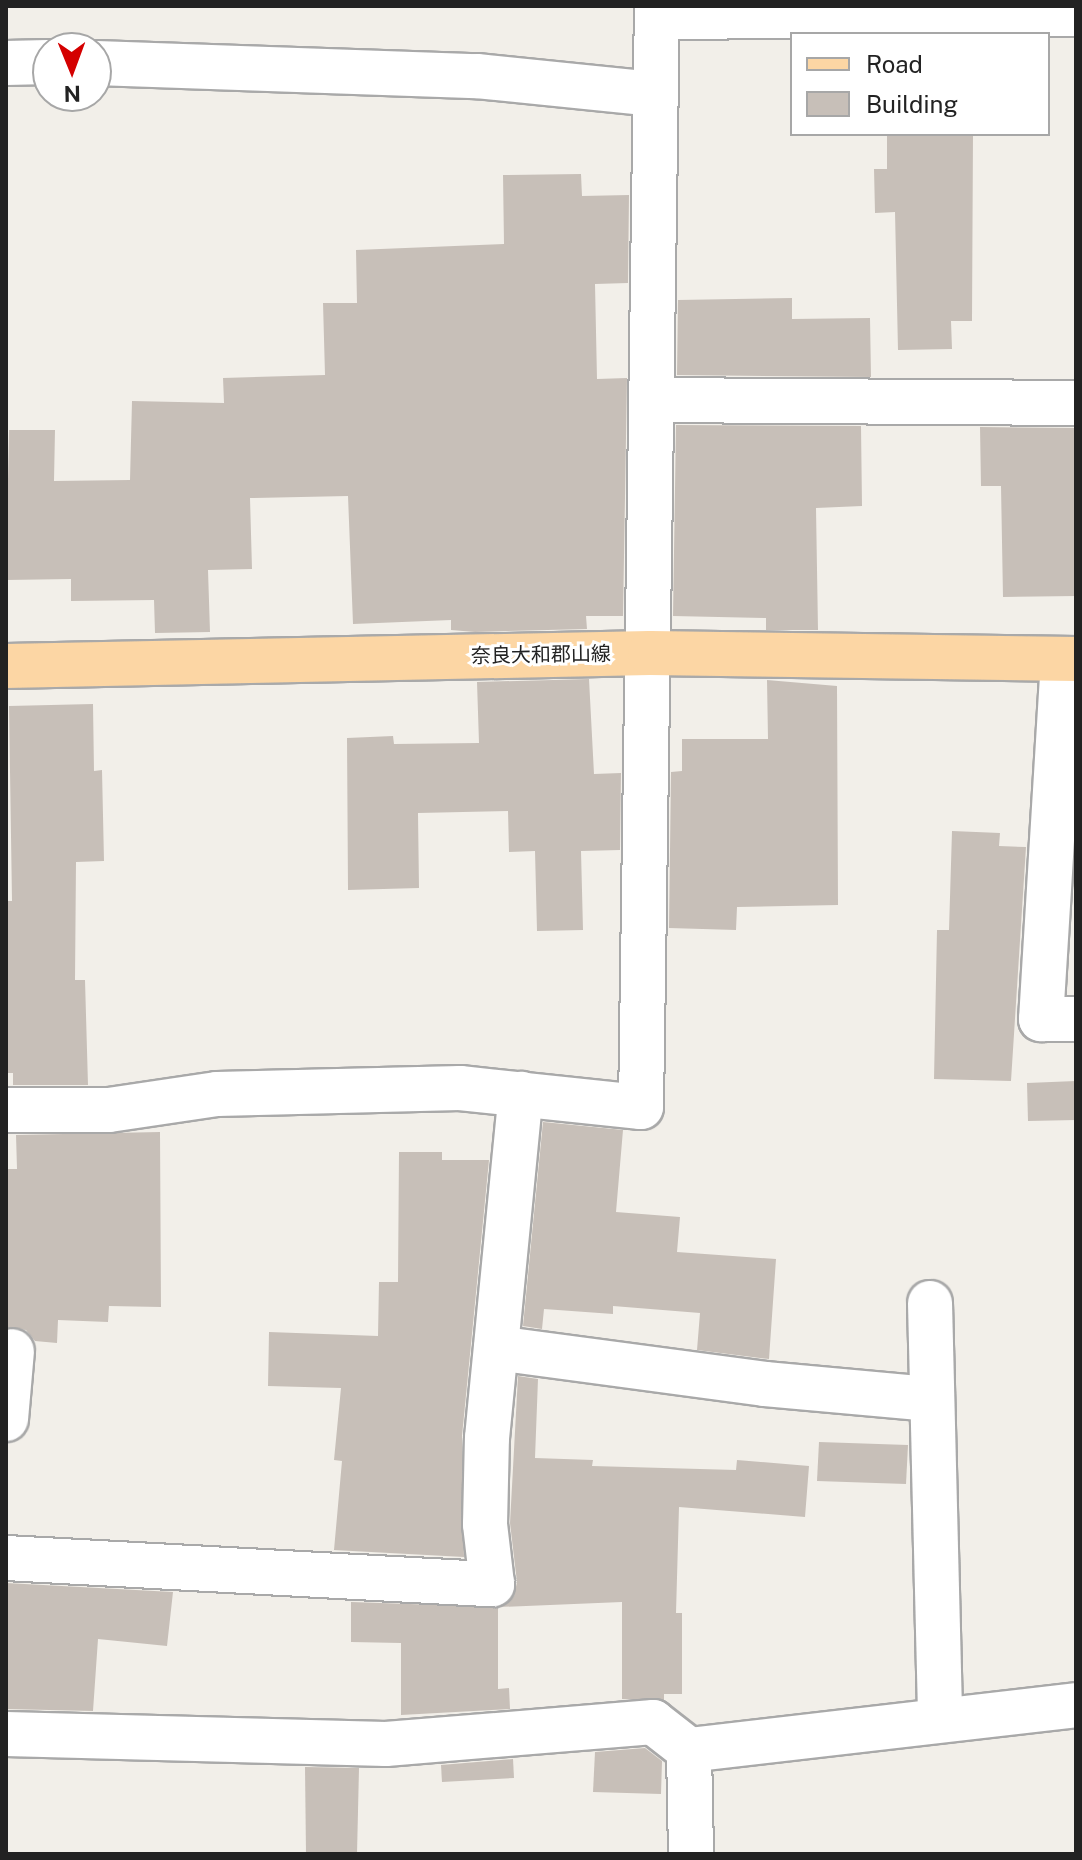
<!DOCTYPE html>
<meta charset="utf-8">
<style>
body{margin:0}
#map{position:relative;width:1082px;height:1860px;overflow:hidden;background:#f2efe9;font-family:"Public Sans","Noto Sans JP",sans-serif}
div>[style]{position:absolute}
.building>*{inset:0;background:#c7bfb8}
.roads{filter:drop-shadow(2px 0 #a9a9a9) drop-shadow(-2px 0 #a9a9a9) drop-shadow(0 2px #a9a9a9) drop-shadow(0 -2px #a9a9a9)}
.minor>*{height:44px;margin:-22px;padding:0 22px;transform-origin:22px;border-radius:22px;background:#fff}
.primary>*{height:44px;margin:-22px;padding:0 22px;transform-origin:22px;border-radius:22px;background:#fcd6a4}
span{translate:-50% -50%;white-space:nowrap;text-align:center;line-height:1.15;-webkit-text-stroke:6px #fff;paint-order:stroke}
.street-label{font-size:20px;color:#222}
.frame{position:absolute;inset:0;border:8px solid #222;pointer-events:none}
.legend{position:absolute;left:790px;top:32px;width:260px;height:104px;box-sizing:border-box;background:#fff;border:2px solid #a7a7a7;margin:0;padding:10px 14px;list-style:none;font-size:24px;color:#222}
.legend li{display:flex;align-items:center;gap:16px;height:40px}
.legend b{width:40px;border:2px solid #a7a7a7}
.north{position:absolute;left:32px;top:32px;width:80px;height:80px;box-sizing:border-box;background:#fff;border:2px solid #a7a7a7;border-radius:50%;rotate:179deg;font-size:22px;font-weight:700;line-height:32px;text-align:center;color:#222}
.north::after{content:'';display:block;margin:auto;width:28px;height:36px;background:#d40000;clip-path:polygon(50% 0,100% 100%,50% 72%,0 100%)}
</style>
<div id="map">
<div class="building">
<div style="clip-path:polygon(887px 134px,973px 134px,972px 321px,951px 321px,952px 349px,898px 350px,895px 212px,875px 213px,874px 169px,887px 169px)"></div>
<div style="clip-path:polygon(581px 174px,582px 196px,629px 195px,628px 283px,595px 284px,597px 379px,627px 378px,623px 616px,586px 616px,587px 629px,475px 632px,451px 630px,451px 620px,353px 624px,348px 496px,250px 498px,252px 569px,208px 570px,210px 632px,155px 633px,154px 600px,71px 601px,71px 579px,6px 580px,9px 430px,55px 430px,54px 481px,130px 480px,132px 401px,224px 403px,223px 378px,325px 375px,323px 303px,357px 303px,356px 250px,504px 244px,503px 175px)"></div>
<div style="clip-path:polygon(792px 298px,792px 319px,870px 318px,871px 377px,677px 375px,678px 300px)"></div>
<div style="clip-path:polygon(676px 425px,861px 426px,862px 506px,816px 508px,818px 630px,766px 630px,766px 618px,673px 616px)"></div>
<div style="clip-path:polygon(980px 427px,1076px 428px,1076px 596px,1003px 597px,1001px 486px,981px 486px)"></div>
<div style="clip-path:polygon(589px 679px,594px 774px,621px 773px,620px 850px,581px 851px,583px 930px,537px 931px,535px 851px,509px 852px,508px 811px,418px 813px,419px 888px,348px 890px,347px 738px,393px 736px,394px 744px,479px 743px,477px 682px)"></div>
<div style="clip-path:polygon(767px 680px,837px 686px,838px 905px,737px 907px,736px 930px,669px 928px,671px 772px,682px 771px,682px 739px,768px 739px)"></div>
<div style="clip-path:polygon(93px 704px,94px 771px,102px 770px,104px 861px,76px 862px,75px 980px,85px 980px,88px 1085px,13px 1085px,13px 1073px,6px 1073px,6px 901px,12px 901px,9px 706px)"></div>
<div style="clip-path:polygon(952px 831px,1000px 833px,999px 846px,1026px 847px,1011px 1081px,934px 1079px,937px 930px,949px 930px)"></div>
<div style="clip-path:polygon(1076px 1081px,1076px 1120px,1028px 1121px,1027px 1083px)"></div>
<div style="clip-path:polygon(543px 1122px,623px 1130px,616px 1212px,680px 1217px,677px 1252px,776px 1259px,769px 1359px,697px 1350px,700px 1313px,613px 1306px,613px 1314px,544px 1309px,542px 1329px,523px 1326px)"></div>
<div style="clip-path:polygon(160px 1132px,161px 1307px,109px 1306px,108px 1322px,58px 1320px,57px 1343px,35px 1341px,26px 1330px,6px 1327px,7px 1169px,17px 1169px,16px 1135px)"></div>
<div style="clip-path:polygon(399px 1152px,442px 1152px,442px 1160px,489px 1160px,462px 1436px,464px 1557px,334px 1550px,342px 1461px,334px 1460px,341px 1388px,268px 1386px,269px 1332px,378px 1336px,379px 1282px,398px 1282px)"></div>
<div style="clip-path:polygon(518px 1376px,538px 1379px,535px 1458px,593px 1460px,592px 1466px,736px 1470px,737px 1460px,809px 1466px,805px 1517px,679px 1507px,676px 1613px,682px 1613px,682px 1694px,664px 1694px,664px 1701px,622px 1699px,622px 1602px,499px 1607px,514px 1596px,517px 1582px,510px 1523px)"></div>
<div style="clip-path:polygon(819px 1442px,908px 1445px,906px 1484px,817px 1481px)"></div>
<div style="clip-path:polygon(6px 1583px,173px 1592px,167px 1646px,98px 1639px,93px 1711px,6px 1709px)"></div>
<div style="clip-path:polygon(351px 1602px,498px 1607px,498px 1689px,509px 1688px,510px 1709px,401px 1715px,401px 1643px,351px 1642px)"></div>
<div style="clip-path:polygon(645px 1748px,662px 1761px,661px 1794px,593px 1792px,595px 1752px)"></div>
<div style="clip-path:polygon(513px 1759px,514px 1778px,442px 1782px,441px 1765px)"></div>
<div style="clip-path:polygon(305px 1767px,359px 1768px,357px 1854px,306px 1854px)"></div>
</div>
<div class="roads">
<div class="minor">
<div style="left:657px;top:17px;width:419px;rotate:-0.4deg"></div>
<div style="left:6px;top:63px;width:42px;rotate:-1.4deg"></div>
<div style="left:96px;top:63px;width:381px;rotate:2deg"></div>
<div style="left:477px;top:76px;width:179px;rotate:5.8deg"></div>
<div style="left:652px;top:400px;width:424px;rotate:0.4deg"></div>
<div style="left:1063px;top:660px;width:360px;rotate:93.5deg"></div>
<div style="left:1041px;top:1019px;width:35px"></div>
<div style="left:6px;top:1110px;width:103px"></div>
<div style="left:109px;top:1110px;width:109px;rotate:-8.4deg"></div>
<div style="left:217px;top:1094px;width:243px;rotate:-1.4deg"></div>
<div style="left:460px;top:1088px;width:182px;rotate:6deg"></div>
<div style="left:641px;top:1107px;width:1101px;rotate:-89.17deg"></div>
<div style="left:930px;top:1303px;width:417px;rotate:88.6deg"></div>
<div style="left:496px;top:1348px;width:271px;rotate:7.6deg"></div>
<div style="left:765px;top:1384px;width:167px;rotate:5.2deg"></div>
<div style="left:6px;top:1419px;width:68px;rotate:-85deg"></div>
<div style="left:6px;top:1558px;width:487px;rotate:3.1deg"></div>
<div style="left:492px;top:1584px;width:60px;rotate:-96.7deg"></div>
<div style="left:485px;top:1524px;width:86px;rotate:-88.7deg"></div>
<div style="left:487px;top:1438px;width:346px;rotate:-84.4deg"></div>
<div style="left:6px;top:1734px;width:380px;rotate:1.5deg"></div>
<div style="left:386px;top:1744px;width:268px;rotate:-4.7deg"></div>
<div style="left:653px;top:1722px;width:46px;rotate:37.9deg"></div>
<div style="left:689px;top:1750px;width:390px;rotate:-6.6deg"></div>
<div style="left:689px;top:1750px;width:104px;rotate:88.9deg"></div>
</div>
<div class="primary">
<div style="left:6px;top:666px;width:644px;rotate:-1.16deg"></div>
<div style="left:650px;top:653px;width:426px;rotate:0.8deg"></div>
</div>
</div>
<div class="street-label">
<span style="left:541px;top:655px;rotate:-1deg">奈良大和郡山線</span>
</div>
<div class="frame"></div>
<ul class="legend">
<li><b style="height:10px;background:#fcd6a4"></b>Road</li>
<li><b style="height:22px;background:#c7bfb8"></b>Building</li>
</ul>
<div class="north">N</div>
</div>
